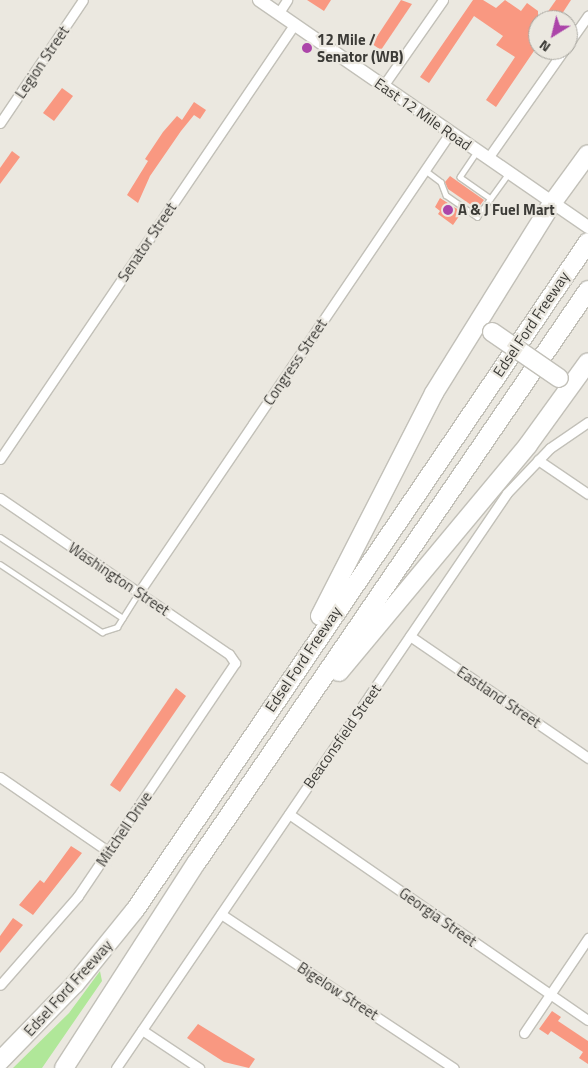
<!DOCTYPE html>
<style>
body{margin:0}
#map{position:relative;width:588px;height:1068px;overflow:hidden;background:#ebe8e0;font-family:"Titillium Web",sans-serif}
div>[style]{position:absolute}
.green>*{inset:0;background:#b0e799}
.building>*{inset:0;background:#f99881}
.roads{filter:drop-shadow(1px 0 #c2c0b8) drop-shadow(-1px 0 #c2c0b8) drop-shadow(0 1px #c2c0b8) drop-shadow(0 -1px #c2c0b8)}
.lane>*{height:4.5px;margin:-2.25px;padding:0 2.25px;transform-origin:2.25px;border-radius:2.25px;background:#fff}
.street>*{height:9px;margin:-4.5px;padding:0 4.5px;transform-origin:4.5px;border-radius:4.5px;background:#fff}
.secondary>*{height:12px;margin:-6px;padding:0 6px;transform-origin:6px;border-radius:6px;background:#fff}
.highway>*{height:18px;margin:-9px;padding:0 9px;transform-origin:9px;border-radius:9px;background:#fff}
.bridges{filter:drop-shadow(1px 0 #c2c0b8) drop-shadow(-1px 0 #c2c0b8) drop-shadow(0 1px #c2c0b8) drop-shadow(0 -1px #c2c0b8)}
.highway-bridge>*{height:18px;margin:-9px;padding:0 9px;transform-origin:9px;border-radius:9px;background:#fff}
.dots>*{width:14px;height:14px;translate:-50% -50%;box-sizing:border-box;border:2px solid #ebe8e0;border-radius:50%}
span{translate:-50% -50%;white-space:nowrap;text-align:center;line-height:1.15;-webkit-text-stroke:4.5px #ebe8e0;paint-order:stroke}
.poi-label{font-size:15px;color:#3c3b37;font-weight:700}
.left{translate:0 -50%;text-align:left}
.street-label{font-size:15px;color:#3c3b37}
.north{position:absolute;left:528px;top:10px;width:50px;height:50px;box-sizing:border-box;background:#ebe8e0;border:1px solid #a5a39c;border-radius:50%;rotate:216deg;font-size:14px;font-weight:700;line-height:20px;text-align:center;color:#3c3b37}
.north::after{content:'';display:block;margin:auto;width:18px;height:22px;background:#ac45a9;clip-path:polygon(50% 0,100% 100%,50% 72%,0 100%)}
</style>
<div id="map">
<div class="green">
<div style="clip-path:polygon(100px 971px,102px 981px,42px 1068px,13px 1068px,69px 1013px)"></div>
</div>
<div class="building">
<div style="clip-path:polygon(307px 0,331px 0,324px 11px)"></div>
<div style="clip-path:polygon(401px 0,412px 4px,381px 50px,372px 44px)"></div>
<div style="clip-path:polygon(473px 0,483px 0,496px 8px,505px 0,521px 11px,527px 3px,538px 11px,538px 45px,496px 107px,486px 100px,515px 57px,496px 45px,503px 36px,474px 16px,429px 83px,420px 77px)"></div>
<div style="clip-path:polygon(556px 0,571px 0,558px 20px,542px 20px)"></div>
<div style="clip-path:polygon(62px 88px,73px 96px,54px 121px,43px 113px)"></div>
<div style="clip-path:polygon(194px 102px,206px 110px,200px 119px,194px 115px,181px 131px,150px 176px,138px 203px,127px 195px,148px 161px,145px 159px,163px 132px,177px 116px,182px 120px)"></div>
<div style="clip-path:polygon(12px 151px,20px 157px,0 184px,0 168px)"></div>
<div style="clip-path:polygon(450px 176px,484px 200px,477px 209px,448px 189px,445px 182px)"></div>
<div style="clip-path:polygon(440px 198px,462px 212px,453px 225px,438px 214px,440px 211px,435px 207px)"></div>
<div style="clip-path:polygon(176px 688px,186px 696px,120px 792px,110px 785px)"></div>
<div style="clip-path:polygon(71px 846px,82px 853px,33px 915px,19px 905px,40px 880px,44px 883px)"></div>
<div style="clip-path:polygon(13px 918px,23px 925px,0 953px,0 936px)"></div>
<div style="clip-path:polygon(552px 1011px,561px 1017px,558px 1021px,588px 1041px,588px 1064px,579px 1058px,583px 1052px,551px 1031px,548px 1035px,539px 1029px)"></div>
<div style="clip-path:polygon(198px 1024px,255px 1059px,249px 1068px,224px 1062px,187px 1038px)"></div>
</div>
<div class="roads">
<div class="lane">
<div style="left:477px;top:152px;width:30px;rotate:124deg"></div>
<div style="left:460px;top:177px;width:37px;rotate:35deg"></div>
<div style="left:425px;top:170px;width:20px;rotate:37deg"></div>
<div style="left:441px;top:182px;width:14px;rotate:69deg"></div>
<div style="left:446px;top:195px;width:38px;rotate:35deg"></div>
<div style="left:477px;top:217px;width:53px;rotate:-54.2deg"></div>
<div style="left:0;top:537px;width:147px;rotate:33.4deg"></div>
<div style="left:0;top:564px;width:123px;rotate:33.7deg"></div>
<div style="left:102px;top:632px;width:16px;rotate:-18deg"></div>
<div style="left:117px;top:627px;width:41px;rotate:-57.8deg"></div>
</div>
<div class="street">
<div style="left:278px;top:14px;width:17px;rotate:-57deg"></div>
<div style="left:568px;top:44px;width:35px;rotate:-55deg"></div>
<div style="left:383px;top:86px;width:105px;rotate:-55.1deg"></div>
<div style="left:0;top:123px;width:148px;rotate:-56deg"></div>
<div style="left:488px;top:158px;width:132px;rotate:-54.9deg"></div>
<div style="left:0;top:459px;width:524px;rotate:-55.89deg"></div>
<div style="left:538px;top:460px;width:60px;rotate:34.2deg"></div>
<div style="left:0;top:498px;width:277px;rotate:34.3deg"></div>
<div style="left:229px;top:654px;width:11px;rotate:56deg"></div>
<div style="left:235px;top:663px;width:281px;rotate:124deg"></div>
<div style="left:78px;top:896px;width:118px;rotate:131.2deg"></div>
<div style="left:139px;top:592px;width:554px;rotate:-55.88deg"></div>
<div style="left:410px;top:636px;width:216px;rotate:34.4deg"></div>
<div style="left:0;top:777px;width:132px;rotate:34.5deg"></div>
<div style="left:289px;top:814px;width:363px;rotate:34.6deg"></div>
<div style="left:221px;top:914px;width:279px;rotate:33.5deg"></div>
<div style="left:142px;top:1030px;width:69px;rotate:33.7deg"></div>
<div style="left:524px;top:1033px;width:115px;rotate:-56deg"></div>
<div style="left:116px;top:1068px;width:695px;rotate:-55.78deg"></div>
<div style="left:507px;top:493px;width:62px;rotate:-46.3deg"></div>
<div style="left:550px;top:448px;width:46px;rotate:-34.4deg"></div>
</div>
<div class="secondary">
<div style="left:259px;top:0;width:400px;rotate:34.6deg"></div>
</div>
<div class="highway">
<div style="left:320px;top:616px;width:250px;rotate:-62.9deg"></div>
<div style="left:434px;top:393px;width:225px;rotate:-58.1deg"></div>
<div style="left:553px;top:202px;width:59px;rotate:-53.9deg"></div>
<div style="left:339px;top:672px;width:295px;rotate:-50.2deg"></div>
<div style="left:528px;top:445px;width:102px;rotate:-54.1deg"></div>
<div style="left:0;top:1061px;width:107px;rotate:-45.8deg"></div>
<div style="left:75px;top:984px;width:95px;rotate:-51deg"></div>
<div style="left:135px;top:910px;width:807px;rotate:-55.86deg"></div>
<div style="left:64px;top:1068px;width:245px;rotate:-57.2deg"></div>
<div style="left:197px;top:862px;width:693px;rotate:-55.64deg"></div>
</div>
</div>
<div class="bridges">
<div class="highway-bridge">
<div style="left:492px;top:332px;width:81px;rotate:34.5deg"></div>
</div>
</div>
<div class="dots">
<div style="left:307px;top:48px;background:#ac45a9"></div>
<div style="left:448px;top:210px;background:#ac45a9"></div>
</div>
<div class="poi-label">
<span class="left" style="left:317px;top:48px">12 Mile /<br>Senator (WB)</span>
<span class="left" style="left:458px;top:210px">A &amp; J Fuel Mart</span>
</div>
<div class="street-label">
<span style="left:42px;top:62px;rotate:-56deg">Legion Street</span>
<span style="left:423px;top:114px;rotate:35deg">East 12 Mile Road</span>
<span style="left:147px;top:242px;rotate:-56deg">Senator Street</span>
<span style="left:531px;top:324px;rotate:-56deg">Edsel Ford Freeway</span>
<span style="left:295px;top:362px;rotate:-56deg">Congress Street</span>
<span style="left:119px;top:579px;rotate:34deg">Washington Street</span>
<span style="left:303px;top:659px;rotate:-56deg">Edsel Ford Freeway</span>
<span style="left:499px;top:697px;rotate:34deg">Eastland Street</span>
<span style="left:342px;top:736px;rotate:-55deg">Beaconsfield Street</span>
<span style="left:124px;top:829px;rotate:-56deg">Mitchell Drive</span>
<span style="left:438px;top:917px;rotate:35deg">Georgia Street</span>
<span style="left:68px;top:988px;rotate:-48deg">Edsel Ford Freeway</span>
<span style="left:338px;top:991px;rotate:33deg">Bigelow Street</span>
</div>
<div class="north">N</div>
</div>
